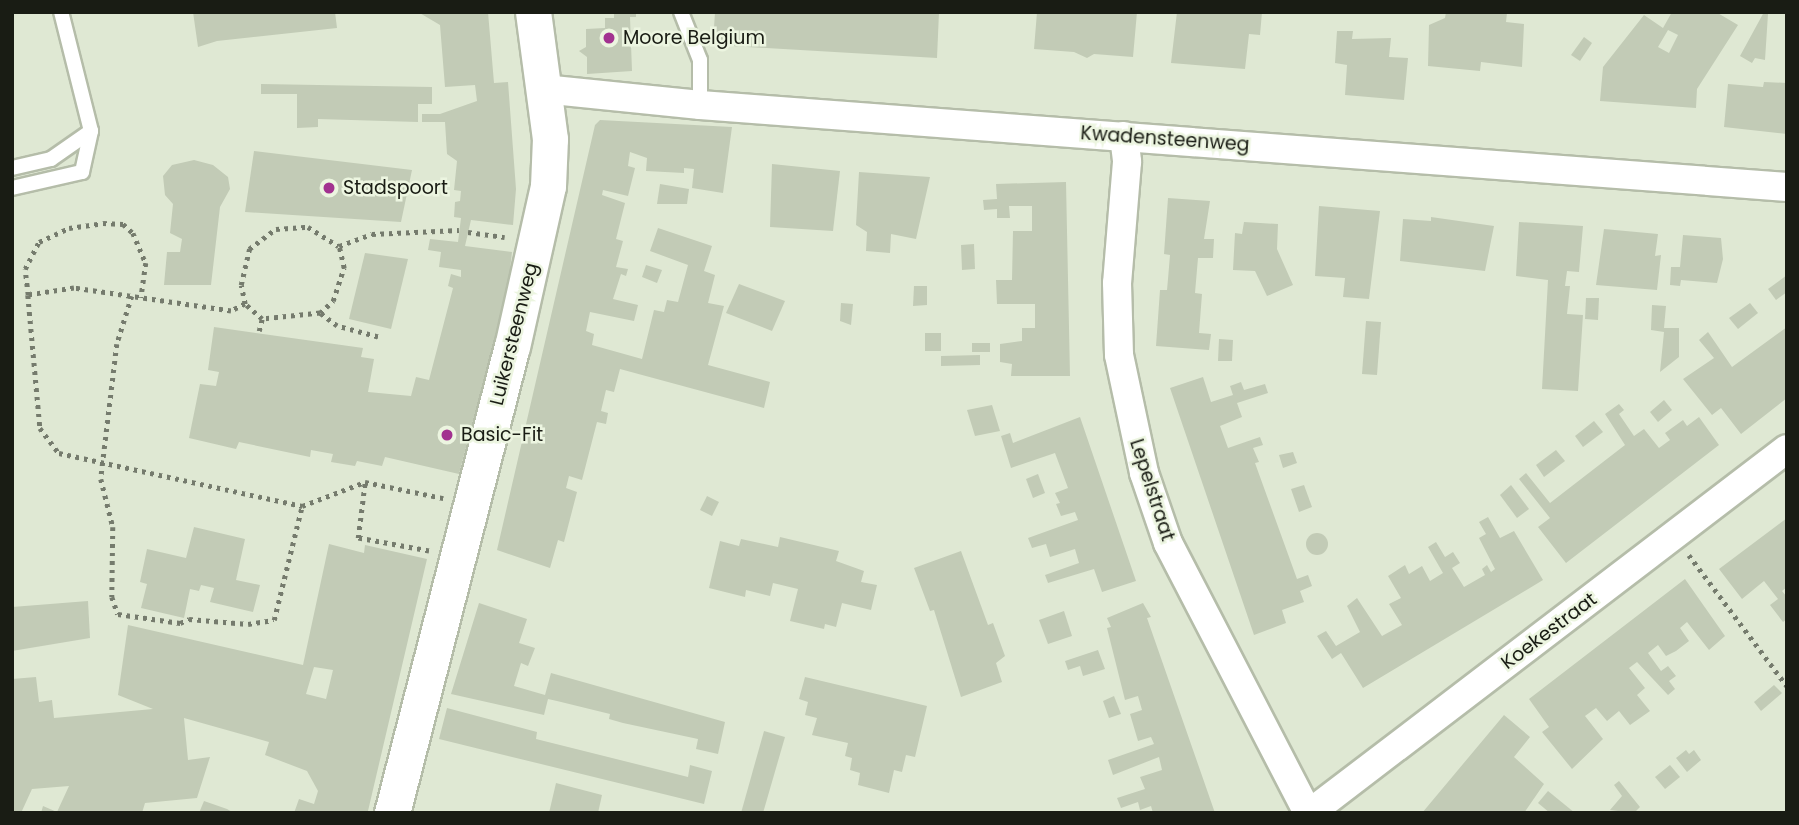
<!DOCTYPE html>
<style>
body{margin:0}
#map{position:relative;width:1799px;height:825px;overflow:hidden;background:#dfe8d3;font-family:Poppins,sans-serif}
div>[style]{position:absolute}
.building>*{inset:0;background:#c2cbb6}
.round{border-radius:50%}
.path>*{height:4.5px;margin-top:-2.25px;transform-origin:0;background:repeating-linear-gradient(90deg,#757b6d 0 3.5px,transparent 0 8.5px)}
.roads{filter:drop-shadow(2px 0 #b5bda9) drop-shadow(-2px 0 #b5bda9) drop-shadow(0 2px #b5bda9) drop-shadow(0 -2px #b5bda9)}
.service>*{height:14px;margin:-7px;padding:0 7px;transform-origin:7px;border-radius:7px;background:#fff}
.minor>*{height:28px;margin:-14px;padding:0 14px;transform-origin:14px;border-radius:14px;background:#fff}
.tertiary>*{height:35px;margin:-17.5px;padding:0 17.5px;transform-origin:17.5px;border-radius:17.5px;background:#fff}
.dots>*{width:19px;height:19px;translate:-50% -50%;box-sizing:border-box;border:4px solid #ecf5e0;border-radius:50%}
span{translate:-50% -50%;white-space:nowrap;text-align:center;line-height:1.15;-webkit-text-stroke:5px #ecf5e0;paint-order:stroke}
.poi-label{font-size:19px;color:#191c14}
.left{translate:0 -50%;text-align:left}
.street-label{font-size:19px;color:#191c14}
.frame{position:absolute;inset:0;border:14px solid #191c14;pointer-events:none}
</style>
<div id="map">
<div class="building">
<div style="clip-path:polygon(193px 12px,335px 12px,337px 28px,217px 41px,198px 47px)"></div>
<div style="clip-path:polygon(418px 12px,488px 12px,494px 83px,508px 82px,516px 189px,513px 225px,471px 220px,465px 246px,512px 252px,508px 288px,459px 474px,385px 457px,382px 466px,357px 461px,355px 466px,331px 462px,333px 454px,311px 450px,310px 457px,239px 442px,236px 449px,189px 438px,200px 384px,216px 386px,219px 372px,208px 370px,214px 327px,363px 348px,361px 357px,374px 359px,368px 392px,411px 396px,416px 377px,429px 380px,453px 288px,448px 286px,451px 274px,461px 277px,461px 270px,439px 267px,441px 252px,428px 250px,430px 239px,458px 242px,461px 218px,454px 217px,455px 202px,460px 201px,461px 191px,454px 190px,457px 161px,447px 154px,445px 122px,422px 122px,422px 114px,440px 114px,477px 101px,475px 85px,445px 87px,440px 25px)"></div>
<div style="clip-path:polygon(614px 12px,636px 12px,636px 17px,630px 17px,632px 71px,587px 74px,587px 57px,579px 51px,586px 47px,586px 29px,605px 28px,605px 18px,614px 18px)"></div>
<div style="clip-path:polygon(715px 12px,939px 12px,937px 58px,713px 45px)"></div>
<div style="clip-path:polygon(1037px 12px,1137px 12px,1133px 57px,1094px 54px,1087px 58px,1074px 52px,1034px 49px)"></div>
<div style="clip-path:polygon(1177px 12px,1262px 12px,1260px 35px,1249px 34px,1245px 69px,1171px 63px)"></div>
<div style="clip-path:polygon(1446px 12px,1507px 13px,1506px 22px,1524px 24px,1522px 67px,1481px 62px,1480px 71px,1428px 66px,1429px 25px,1445px 18px)"></div>
<div style="clip-path:polygon(evenodd,1672px 12px,1716px 12px,1738px 25px,1697px 89px,1696px 108px,1600px 101px,1603px 67px,1644px 15px,1663px 28px,1672px 12px,1668px 30px,1678px 35px,1669px 53px,1658px 47px,1668px 30px)"></div>
<div style="clip-path:polygon(1764px 12px,1768px 14px,1765px 60px,1755px 58px,1752px 63px,1740px 56px)"></div>
<div style="clip-path:polygon(1337px 31px,1353px 31px,1352px 39px,1391px 38px,1389px 57px,1408px 58px,1404px 100px,1345px 95px,1347px 65px,1335px 63px)"></div>
<div style="clip-path:polygon(1584px 37px,1592px 43px,1580px 61px,1571px 55px)"></div>
<div style="clip-path:polygon(1764px 82px,1787px 83px,1787px 134px,1724px 127px,1728px 84px,1763px 87px)"></div>
<div style="clip-path:polygon(261px 84px,432px 87px,432px 104px,418px 104px,418px 122px,318px 119px,318px 127px,297px 128px,297px 94px,261px 94px)"></div>
<div style="clip-path:polygon(600px 120px,732px 127px,723px 193px,692px 188px,694px 169px,684px 168px,684px 173px,646px 171px,647px 158px,630px 152px,628px 166px,635px 168px,628px 196px,603px 190px,602px 195px,625px 203px,616px 239px,623px 241px,616px 267px,628px 269px,626px 276px,621px 274px,613px 299px,638px 305px,634px 321px,590px 312px,586px 331px,594px 334px,592px 345px,642px 359px,654px 310px,664px 312px,667px 300px,678px 302px,688px 265px,650px 251px,658px 228px,712px 246px,704px 271px,715px 275px,708px 303px,724px 306px,708px 365px,770px 382px,764px 408px,620px 369px,614px 392px,606px 390px,601px 411px,608px 413px,606px 424px,597px 422px,582px 480px,569px 476px,566px 488px,577px 492px,564px 542px,558px 540px,550px 568px,497px 550px,595px 125px)"></div>
<div style="clip-path:polygon(254px 151px,412px 170px,401px 222px,245px 212px)"></div>
<div style="clip-path:polygon(194px 160px,213px 165px,228px 177px,230px 189px,220px 207px,211px 285px,164px 285px,167px 252px,180px 252px,182px 239px,170px 233px,173px 204px,165px 195px,163px 176px,172px 165px)"></div>
<div style="clip-path:polygon(772px 164px,840px 171px,833px 231px,770px 227px)"></div>
<div style="clip-path:polygon(859px 172px,930px 177px,916px 239px,891px 234px,890px 253px,866px 251px,867px 232px,856px 225px)"></div>
<div style="clip-path:polygon(1066px 182px,1070px 376px,1011px 376px,1012px 364px,1000px 362px,1000px 344px,1022px 341px,1022px 328px,1035px 328px,1035px 304px,997px 304px,996px 280px,1012px 280px,1013px 231px,1032px 231px,1032px 206px,1009px 206px,1010px 218px,997px 218px,997px 209px,984px 210px,983px 200px,997px 199px,996px 184px)"></div>
<div style="clip-path:polygon(660px 184px,689px 189px,687px 204px,657px 204px)"></div>
<div style="clip-path:polygon(1168px 198px,1210px 201px,1204px 239px,1214px 239px,1213px 258px,1198px 258px,1195px 293px,1202px 294px,1199px 333px,1211px 334px,1209px 350px,1156px 346px,1160px 290px,1167px 290px,1168px 279px,1170px 255px,1164px 254px)"></div>
<div style="clip-path:polygon(1319px 206px,1380px 211px,1369px 299px,1343px 297px,1345px 278px,1315px 276px)"></div>
<div style="clip-path:polygon(1431px 217px,1494px 226px,1485px 271px,1400px 261px,1403px 219px,1431px 221px)"></div>
<div style="clip-path:polygon(1244px 222px,1278px 224px,1277px 249px,1293px 285px,1267px 296px,1255px 271px,1233px 270px,1235px 233px,1242px 234px)"></div>
<div style="clip-path:polygon(1519px 222px,1583px 226px,1579px 272px,1567px 271px,1565px 286px,1570px 286px,1567px 314px,1583px 315px,1578px 391px,1542px 389px,1548px 280px,1516px 276px)"></div>
<div style="clip-path:polygon(1604px 229px,1658px 234px,1655px 256px,1661px 255px,1657px 290px,1596px 285px)"></div>
<div style="clip-path:polygon(1683px 235px,1721px 238px,1723px 259px,1717px 283px,1681px 280px,1680px 286px,1670px 285px,1671px 267px,1680px 267px)"></div>
<div style="clip-path:polygon(974px 244px,975px 269px,962px 270px,961px 245px)"></div>
<div style="clip-path:polygon(365px 253px,408px 259px,391px 329px,349px 319px)"></div>
<div style="clip-path:polygon(646px 265px,662px 270px,657px 283px,642px 277px)"></div>
<div style="clip-path:polygon(1787px 275px,1787px 292px,1776px 300px,1768px 289px)"></div>
<div style="clip-path:polygon(739px 284px,785px 301px,772px 331px,726px 313px)"></div>
<div style="clip-path:polygon(914px 286px,927px 286px,927px 305px,913px 306px)"></div>
<div style="clip-path:polygon(1586px 298px,1599px 298px,1598px 320px,1585px 319px)"></div>
<div style="clip-path:polygon(841px 303px,853px 304px,851px 325px,840px 321px)"></div>
<div style="clip-path:polygon(1750px 303px,1758px 313px,1738px 329px,1729px 318px)"></div>
<div style="clip-path:polygon(1652px 305px,1666px 306px,1664px 328px,1679px 328px,1679px 357px,1660px 372px,1664px 332px,1651px 330px)"></div>
<div style="clip-path:polygon(1366px 321px,1381px 322px,1377px 375px,1362px 374px)"></div>
<div style="clip-path:polygon(1787px 327px,1787px 398px,1741px 434px,1721px 408px,1712px 415px,1683px 379px,1714px 358px,1699px 340px,1708px 332px,1732px 367px)"></div>
<div style="clip-path:polygon(925px 333px,941px 333px,941px 351px,925px 351px)"></div>
<div style="clip-path:polygon(1219px 339px,1233px 340px,1232px 361px,1218px 361px)"></div>
<div style="clip-path:polygon(972px 343px,990px 343px,990px 352px,972px 352px)"></div>
<div style="clip-path:polygon(980px 355px,980px 365px,941px 366px,941px 356px)"></div>
<div style="clip-path:polygon(1203px 377px,1211px 402px,1233px 395px,1230px 386px,1241px 382px,1244px 390px,1265px 384px,1268px 393px,1237px 403px,1242px 417px,1220px 426px,1228px 448px,1260px 437px,1263px 445px,1253px 448px,1259px 462px,1255px 463px,1297px 579px,1308px 575px,1312px 586px,1300px 591px,1304px 602px,1282px 610px,1286px 623px,1254px 635px,1170px 388px)"></div>
<div style="clip-path:polygon(1664px 400px,1672px 410px,1658px 422px,1650px 412px)"></div>
<div style="clip-path:polygon(1619px 404px,1624px 410px,1619px 414px,1634px 436px,1644px 429px,1659px 448px,1670px 440px,1665px 433px,1683px 420px,1687px 426px,1699px 417px,1719px 445px,1566px 563px,1538px 527px,1550px 518px,1519px 479px,1526px 473px,1550px 503px,1625px 445px,1605px 414px)"></div>
<div style="clip-path:polygon(992px 405px,1000px 431px,975px 436px,967px 410px)"></div>
<div style="clip-path:polygon(1080px 417px,1136px 581px,1102px 592px,1094px 569px,1048px 583px,1045px 575px,1079px 563px,1075px 549px,1050px 557px,1046px 544px,1032px 548px,1028px 538px,1078px 520px,1075px 512px,1061px 516px,1056px 504px,1060px 503px,1055px 493px,1068px 488px,1055px 453px,1011px 468px,1001px 436px,1010px 433px,1013px 443px)"></div>
<div style="clip-path:polygon(1594px 421px,1603px 432px,1583px 447px,1575px 436px)"></div>
<div style="clip-path:polygon(1556px 450px,1565px 461px,1544px 477px,1536px 465px)"></div>
<div style="clip-path:polygon(1293px 452px,1297px 463px,1283px 468px,1279px 455px)"></div>
<div style="clip-path:polygon(1038px 474px,1045px 493px,1033px 498px,1026px 479px)"></div>
<div style="clip-path:polygon(1304px 485px,1312px 507px,1299px 512px,1291px 489px)"></div>
<div style="clip-path:polygon(1511px 485px,1529px 509px,1517px 518px,1500px 495px)"></div>
<div style="clip-path:polygon(707px 496px,719px 502px,712px 516px,700px 510px)"></div>
<div style="clip-path:polygon(1488px 517px,1500px 538px,1514px 531px,1543px 580px,1363px 688px,1341px 653px,1332px 659px,1317px 636px,1326px 631px,1336px 646px,1360px 632px,1347px 606px,1357px 598px,1382px 636px,1402px 625px,1389px 604px,1401px 598px,1388px 576px,1405px 565px,1409px 574px,1422px 566px,1430px 581px,1443px 573px,1428px 547px,1436px 542px,1445px 557px,1453px 552px,1460px 563px,1452px 568px,1464px 587px,1485px 575px,1482px 569px,1487px 565px,1491px 572px,1495px 569px,1479px 538px,1486px 534px,1479px 522px)"></div>
<div style="clip-path:polygon(1787px 518px,1787px 587px,1782px 591px,1787px 597px,1787px 619px,1783px 622px,1770px 605px,1778px 599px,1764px 581px,1742px 599px,1719px 569px)"></div>
<div style="clip-path:polygon(194px 527px,245px 539px,236px 580px,260px 585px,253px 612px,210px 602px,214px 588px,201px 585px,199px 591px,190px 589px,184px 618px,141px 608px,147px 584px,140px 582px,147px 549px,186px 558px)"></div>
<div class="round" style="left:1306px;top:533px;width:22px;height:22px"></div>
<div style="clip-path:polygon(780px 537px,839px 551px,836px 561px,864px 571px,861px 582px,877px 585px,871px 610px,842px 603px,836px 627px,825px 624px,824px 629px,790px 621px,798px 589px,773px 583px,770px 596px,746px 590px,745px 597px,709px 588px,720px 541px,739px 546px,741px 539px,778px 547px)"></div>
<div style="clip-path:polygon(evenodd,329px 544px,364px 553px,365px 545px,427px 559px,368px 811px,294px 813px,299px 799px,314px 804px,318px 791px,307px 771px,265px 755px,269px 742px,184px 718px,188px 760px,210px 757px,197px 798px,145px 803px,142px 813px,41px 813px,43px 806px,57px 812px,69px 786px,32px 789px,21px 813px,12px 813px,12px 679px,36px 677px,39px 702px,52px 700px,54px 718px,153px 709px,118px 695px,128px 625px,303px 665px,329px 544px,314px 667px,333px 670px,326px 699px,306px 694px,314px 667px)"></div>
<div style="clip-path:polygon(961px 551px,988px 625px,993px 623px,1005px 656px,996px 663px,1002px 682px,961px 697px,934px 610px,930px 611px,914px 568px)"></div>
<div style="clip-path:polygon(1685px 579px,1725px 636px,1709px 650px,1687px 622px,1680px 628px,1689px 641px,1676px 651px,1666px 656px,1658px 645px,1648px 653px,1661px 671px,1668px 666px,1676px 676px,1669px 681px,1675px 689px,1668px 695px,1637px 662px,1629px 668px,1645px 688px,1637px 695px,1650px 711px,1630px 725px,1619px 711px,1607px 721px,1596px 708px,1585px 716px,1603px 739px,1572px 769px,1542px 732px,1549px 727px,1529px 699px)"></div>
<div style="clip-path:polygon(88px 601px,90px 638px,12px 651px,12px 607px)"></div>
<div style="clip-path:polygon(479px 603px,527px 619px,519px 643px,535px 648px,528px 666px,521px 663px,514px 686px,545px 695px,551px 673px,725px 722px,718px 754px,696px 749px,698px 739px,623px 723px,609px 719px,610px 714px,557px 701px,548px 699px,544px 715px,451px 694px)"></div>
<div style="clip-path:polygon(1143px 603px,1151px 617px,1147px 618px,1215px 813px,1153px 813px,1151px 806px,1140px 810px,1138px 802px,1121px 808px,1117px 798px,1145px 789px,1140px 777px,1162px 770px,1159px 757px,1113px 775px,1108px 760px,1154px 744px,1151px 737px,1138px 741px,1130px 714px,1142px 710px,1138px 696px,1125px 700px,1107px 628px,1111px 627px,1107px 618px)"></div>
<div style="clip-path:polygon(1064px 611px,1072px 636px,1048px 644px,1039px 620px)"></div>
<div style="clip-path:polygon(1098px 650px,1105px 669px,1083px 676px,1080px 666px,1068px 670px,1065px 661px)"></div>
<div style="clip-path:polygon(805px 677px,927px 706px,915px 757px,906px 755px,902px 772px,894px 770px,889px 793px,858px 785px,860px 773px,850px 770px,852px 758px,845px 756px,848px 743px,812px 735px,817px 718px,805px 715px,808px 702px,799px 699px)"></div>
<div style="clip-path:polygon(1774px 685px,1782px 693px,1761px 711px,1754px 702px)"></div>
<div style="clip-path:polygon(1114px 696px,1121px 714px,1109px 718px,1103px 701px)"></div>
<div style="clip-path:polygon(447px 708px,537px 732px,536px 739px,688px 777px,690px 765px,712px 771px,704px 804px,439px 739px)"></div>
<div style="clip-path:polygon(1504px 715px,1530px 737px,1514px 757px,1544px 784px,1524px 813px,1422px 813px)"></div>
<div style="clip-path:polygon(764px 731px,785px 737px,763px 813px,741px 813px)"></div>
<div style="clip-path:polygon(1686px 750px,1689px 754px,1694px 750px,1701px 760px,1687px 772px,1676px 758px)"></div>
<div style="clip-path:polygon(1670px 765px,1680px 777px,1665px 789px,1655px 777px)"></div>
<div style="clip-path:polygon(1619px 781px,1640px 807px,1634px 813px,1610px 810px,1622px 796px,1614px 785px)"></div>
<div style="clip-path:polygon(556px 783px,602px 795px,598px 813px,549px 813px)"></div>
<div style="clip-path:polygon(1548px 791px,1575px 813px,1550px 813px,1538px 803px)"></div>
<div style="clip-path:polygon(204px 801px,227px 809px,234px 813px,199px 813px)"></div>
</div>
<div class="path">
<div style="left:468px;top:232px;width:37px;rotate:8deg"></div>
<div style="left:28px;top:295px;width:26px;rotate:-97deg"></div>
<div style="left:25px;top:269px;width:30px;rotate:-63deg"></div>
<div style="left:39px;top:242px;width:33px;rotate:-25deg"></div>
<div style="left:69px;top:228px;width:34px;rotate:-8deg"></div>
<div style="left:103px;top:223px;width:20px;rotate:3deg"></div>
<div style="left:123px;top:224px;width:13px;rotate:42deg"></div>
<div style="left:133px;top:233px;width:33px;rotate:67deg"></div>
<div style="left:146px;top:263px;width:35px;rotate:98deg"></div>
<div style="left:132px;top:296px;width:50px;rotate:107.4deg"></div>
<div style="left:117px;top:344px;width:136px;rotate:96.8deg"></div>
<div style="left:101px;top:479px;width:49px;rotate:76deg"></div>
<div style="left:113px;top:527px;width:70px;rotate:90.8deg"></div>
<div style="left:112px;top:597px;width:18px;rotate:71deg"></div>
<div style="left:118px;top:614px;width:63px;rotate:8.3deg"></div>
<div style="left:180px;top:623px;width:10px;rotate:-24deg"></div>
<div style="left:189px;top:619px;width:59px;rotate:4.8deg"></div>
<div style="left:248px;top:624px;width:26px;rotate:-9deg"></div>
<div style="left:274px;top:620px;width:117px;rotate:-76.2deg"></div>
<div style="left:245px;top:304px;width:16px;rotate:153deg"></div>
<div style="left:231px;top:311px;width:159px;rotate:-171.7deg"></div>
<div style="left:74px;top:288px;width:47px;rotate:171.3deg"></div>
<div style="left:28px;top:295px;width:134px;rotate:84.8deg"></div>
<div style="left:40px;top:428px;width:31px;rotate:53deg"></div>
<div style="left:59px;top:453px;width:249px;rotate:12.3deg"></div>
<div style="left:302px;top:506px;width:67px;rotate:-20.9deg"></div>
<div style="left:320px;top:313px;width:18px;rotate:-43deg"></div>
<div style="left:333px;top:301px;width:35px;rotate:-72deg"></div>
<div style="left:344px;top:268px;width:23px;rotate:-103deg"></div>
<div style="left:259px;top:331px;width:12px;rotate:-76deg"></div>
<div style="left:378px;top:337px;width:42px;rotate:-165deg"></div>
<div style="left:337px;top:326px;width:21px;rotate:-143deg"></div>
<div style="left:320px;top:313px;width:58px;rotate:174.1deg"></div>
<div style="left:262px;top:319px;width:23px;rotate:-139deg"></div>
<div style="left:245px;top:304px;width:19px;rotate:-102deg"></div>
<div style="left:241px;top:285px;width:37px;rotate:-77deg"></div>
<div style="left:249px;top:249px;width:34px;rotate:-37deg"></div>
<div style="left:276px;top:229px;width:32px;rotate:-4deg"></div>
<div style="left:308px;top:227px;width:36px;rotate:32deg"></div>
<div style="left:339px;top:246px;width:35px;rotate:-20deg"></div>
<div style="left:372px;top:234px;width:87px;rotate:-2.6deg"></div>
<div style="left:429px;top:551px;width:72px;rotate:-169.6deg"></div>
<div style="left:358px;top:538px;width:56px;rotate:-82.9deg"></div>
<div style="left:365px;top:482px;width:80px;rotate:11.6deg"></div>
<div style="left:1689px;top:555px;width:164px;rotate:53.2deg"></div>
</div>
<div class="roads">
<div class="service">
<div style="left:681px;top:12px;width:52px;rotate:68.4deg"></div>
<div style="left:700px;top:60px;width:45px;rotate:90deg"></div>
<div style="left:12px;top:168px;width:40px;rotate:-13deg"></div>
<div style="left:51px;top:159px;width:49px;rotate:-35deg"></div>
<div style="left:12px;top:188px;width:72px;rotate:-12.9deg"></div>
<div style="left:82px;top:172px;width:42px;rotate:-77.6deg"></div>
<div style="left:91px;top:131px;width:123px;rotate:-104.1deg"></div>
</div>
<div class="minor">
<div style="left:543px;top:89px;width:158px;rotate:5.8deg"></div>
<div style="left:700px;top:105px;width:1090px;rotate:4.31deg"></div>
<div style="left:1124px;top:136px;width:26px;rotate:83deg"></div>
<div style="left:1127px;top:162px;width:121px;rotate:94.7deg"></div>
<div style="left:1117px;top:283px;width:72px;rotate:88.4deg"></div>
<div style="left:1119px;top:355px;width:121px;rotate:78deg"></div>
<div style="left:1144px;top:473px;width:74px;rotate:71.1deg"></div>
<div style="left:1168px;top:543px;width:304px;rotate:62.6deg"></div>
<div style="left:1310px;top:813px;width:600px;rotate:-37.35deg"></div>
</div>
<div class="tertiary">
<div style="left:392px;top:813px;width:481px;rotate:-75.6deg"></div>
<div style="left:512px;top:347px;width:165px;rotate:-77.4deg"></div>
<div style="left:548px;top:186px;width:47px;rotate:-87.6deg"></div>
<div style="left:550px;top:139px;width:128px;rotate:-97.6deg"></div>
</div>
</div>
<div class="dots">
<div style="left:609px;top:38px;background:#a23290"></div>
<div style="left:329px;top:188px;background:#a23290"></div>
<div style="left:447px;top:435px;background:#a23290"></div>
</div>
<div class="poi-label">
<span class="left" style="left:623px;top:38px">Moore Belgium</span>
<span class="left" style="left:343px;top:188px">Stadspoort</span>
<span class="left" style="left:461px;top:435px">Basic-Fit</span>
</div>
<div class="street-label">
<span style="left:1165px;top:139px;rotate:4deg">Kwadensteenweg</span>
<span style="left:514px;top:334px;rotate:-76deg">Luikersteenweg</span>
<span style="left:1152px;top:490px;rotate:72deg">Lepelstraat</span>
<span style="left:1549px;top:631px;rotate:-37deg">Koekestraat</span>
</div>
<div class="frame"></div>
</div>
